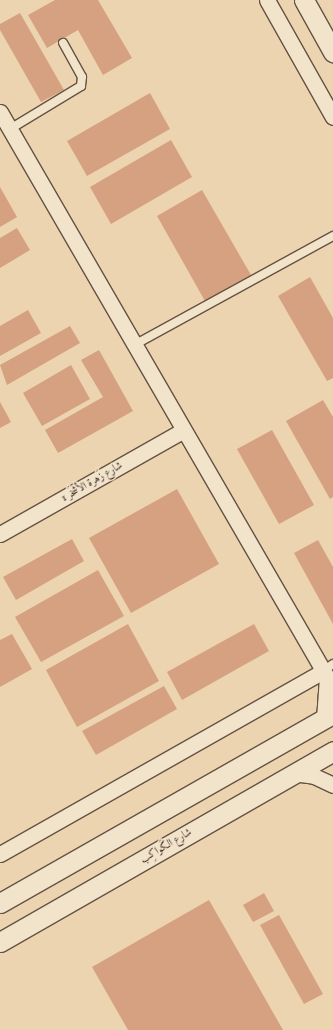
<!DOCTYPE html>
<meta charset="utf-8">
<style>
body{margin:0}
#map{position:relative;width:333px;height:1030px;overflow:hidden;background:#ebd4af;font-family:"IM FELL English",Amiri,serif}
div>[style]{position:absolute}
.building>*{inset:0;background:#d6a181}
.roads{filter:drop-shadow(1px 0 #655243) drop-shadow(-1px 0 #655243) drop-shadow(0 1px #655243) drop-shadow(0 -1px #655243)}
.service>*{height:8px;margin:-4px;padding:0 4px;transform-origin:4px;border-radius:4px;background:#f2e3cb}
.minor>*{height:15px;margin:-7.5px;padding:0 7.5px;transform-origin:7.5px;border-radius:7.5px;background:#f2e3cb}
.tertiary>*{height:19px;margin:-9.5px;padding:0 9.5px;transform-origin:9.5px;border-radius:9.5px;background:#f2e3cb}
span{translate:-50% -50%;white-space:nowrap;text-align:center;line-height:1.15;-webkit-text-stroke:3px #f2e3cb;paint-order:stroke}
.street-label{font-size:11px;color:#38271f}
</style>
<div id="map">
<div class="building">
<div style="clip-path:polygon(55px 0,98px 0,132px 58px,103px 75px,78px 30px,47px 48px,28px 15px)"></div>
<div style="clip-path:polygon(20px 13px,64px 90px,41px 102px,0 30px,0 24px)"></div>
<div style="clip-path:polygon(150px 93px,170px 129px,87px 176px,67px 141px)"></div>
<div style="clip-path:polygon(171px 140px,192px 177px,111px 224px,90px 187px)"></div>
<div style="clip-path:polygon(0 187px,17px 217px,0 227px)"></div>
<div style="clip-path:polygon(202px 190px,251px 275px,205px 301px,157px 216px)"></div>
<div style="clip-path:polygon(17px 228px,30px 250px,0 268px,0 238px)"></div>
<div style="clip-path:polygon(310px 277px,333px 318px,333px 378px,327px 381px,278px 296px)"></div>
<div style="clip-path:polygon(28px 310px,41px 333px,0 356px,0 326px)"></div>
<div style="clip-path:polygon(70px 326px,80px 343px,7px 385px,0 365px)"></div>
<div style="clip-path:polygon(99px 350px,133px 411px,58px 453px,45px 430px,103px 397px,81px 360px)"></div>
<div style="clip-path:polygon(71px 365px,90px 399px,42px 426px,23px 393px)"></div>
<div style="clip-path:polygon(323px 400px,333px 417px,333px 497px,330px 499px,286px 421px)"></div>
<div style="clip-path:polygon(0 402px,11px 422px,0 428px)"></div>
<div style="clip-path:polygon(272px 430px,314px 505px,279px 524px,237px 449px)"></div>
<div style="clip-path:polygon(177px 489px,219px 564px,131px 613px,89px 538px)"></div>
<div style="clip-path:polygon(72px 539px,84px 561px,16px 600px,3px 577px)"></div>
<div style="clip-path:polygon(318px 540px,333px 567px,333px 624px,294px 553px)"></div>
<div style="clip-path:polygon(98px 570px,124px 616px,41px 662px,15px 617px)"></div>
<div style="clip-path:polygon(128px 624px,159px 681px,77px 727px,46px 670px)"></div>
<div style="clip-path:polygon(254px 624px,269px 651px,182px 700px,167px 672px)"></div>
<div style="clip-path:polygon(12px 634px,32px 669px,0 687px,0 640px)"></div>
<div style="clip-path:polygon(164px 686px,177px 709px,96px 755px,82px 731px)"></div>
<div style="clip-path:polygon(264px 893px,274px 911px,253px 922px,243px 905px)"></div>
<div style="clip-path:polygon(209px 900px,283px 1030px,128px 1030px,92px 967px)"></div>
<div style="clip-path:polygon(279px 915px,323px 994px,304px 1004px,260px 925px)"></div>
</div>
<div class="roads">
<div class="service">
<div style="left:10px;top:129px;width:83px;rotate:-31.2deg"></div>
<div style="left:81px;top:86px;width:9px;rotate:-84deg"></div>
<div style="left:82px;top:77px;width:39px;rotate:-119deg"></div>
<div style="left:134px;top:345px;width:227px;rotate:-28.7deg"></div>
<div style="left:323px;top:671px;width:12px;rotate:-35deg"></div>
</div>
<div class="minor">
<div style="left:267px;top:0;width:134px;rotate:60.6deg"></div>
<div style="left:0;top:112px;width:653px;rotate:59.94deg"></div>
<div style="left:327px;top:677px;width:42px;rotate:94.1deg"></div>
<div style="left:0;top:534px;width:211px;rotate:-29.5deg"></div>
<div style="left:293px;top:773px;width:21px;rotate:8deg"></div>
<div style="left:314px;top:776px;width:21px;rotate:25deg"></div>
<div style="left:0;top:854px;width:371px;rotate:-29.5deg"></div>
</div>
<div class="tertiary">
<div style="left:304px;top:0;width:60px;rotate:60.9deg"></div>
<div style="left:0;top:903px;width:383px;rotate:-29.6deg"></div>
<div style="left:0;top:942px;width:384px;rotate:-29.8deg"></div>
</div>
</div>
<div class="street-label">
<span style="left:92px;top:482px;rotate:-30deg">شارع زَهرة الأشخَر 1</span>
<span style="left:166px;top:846px;rotate:-30deg">شارع الكَواكِب</span>
</div>
</div>
